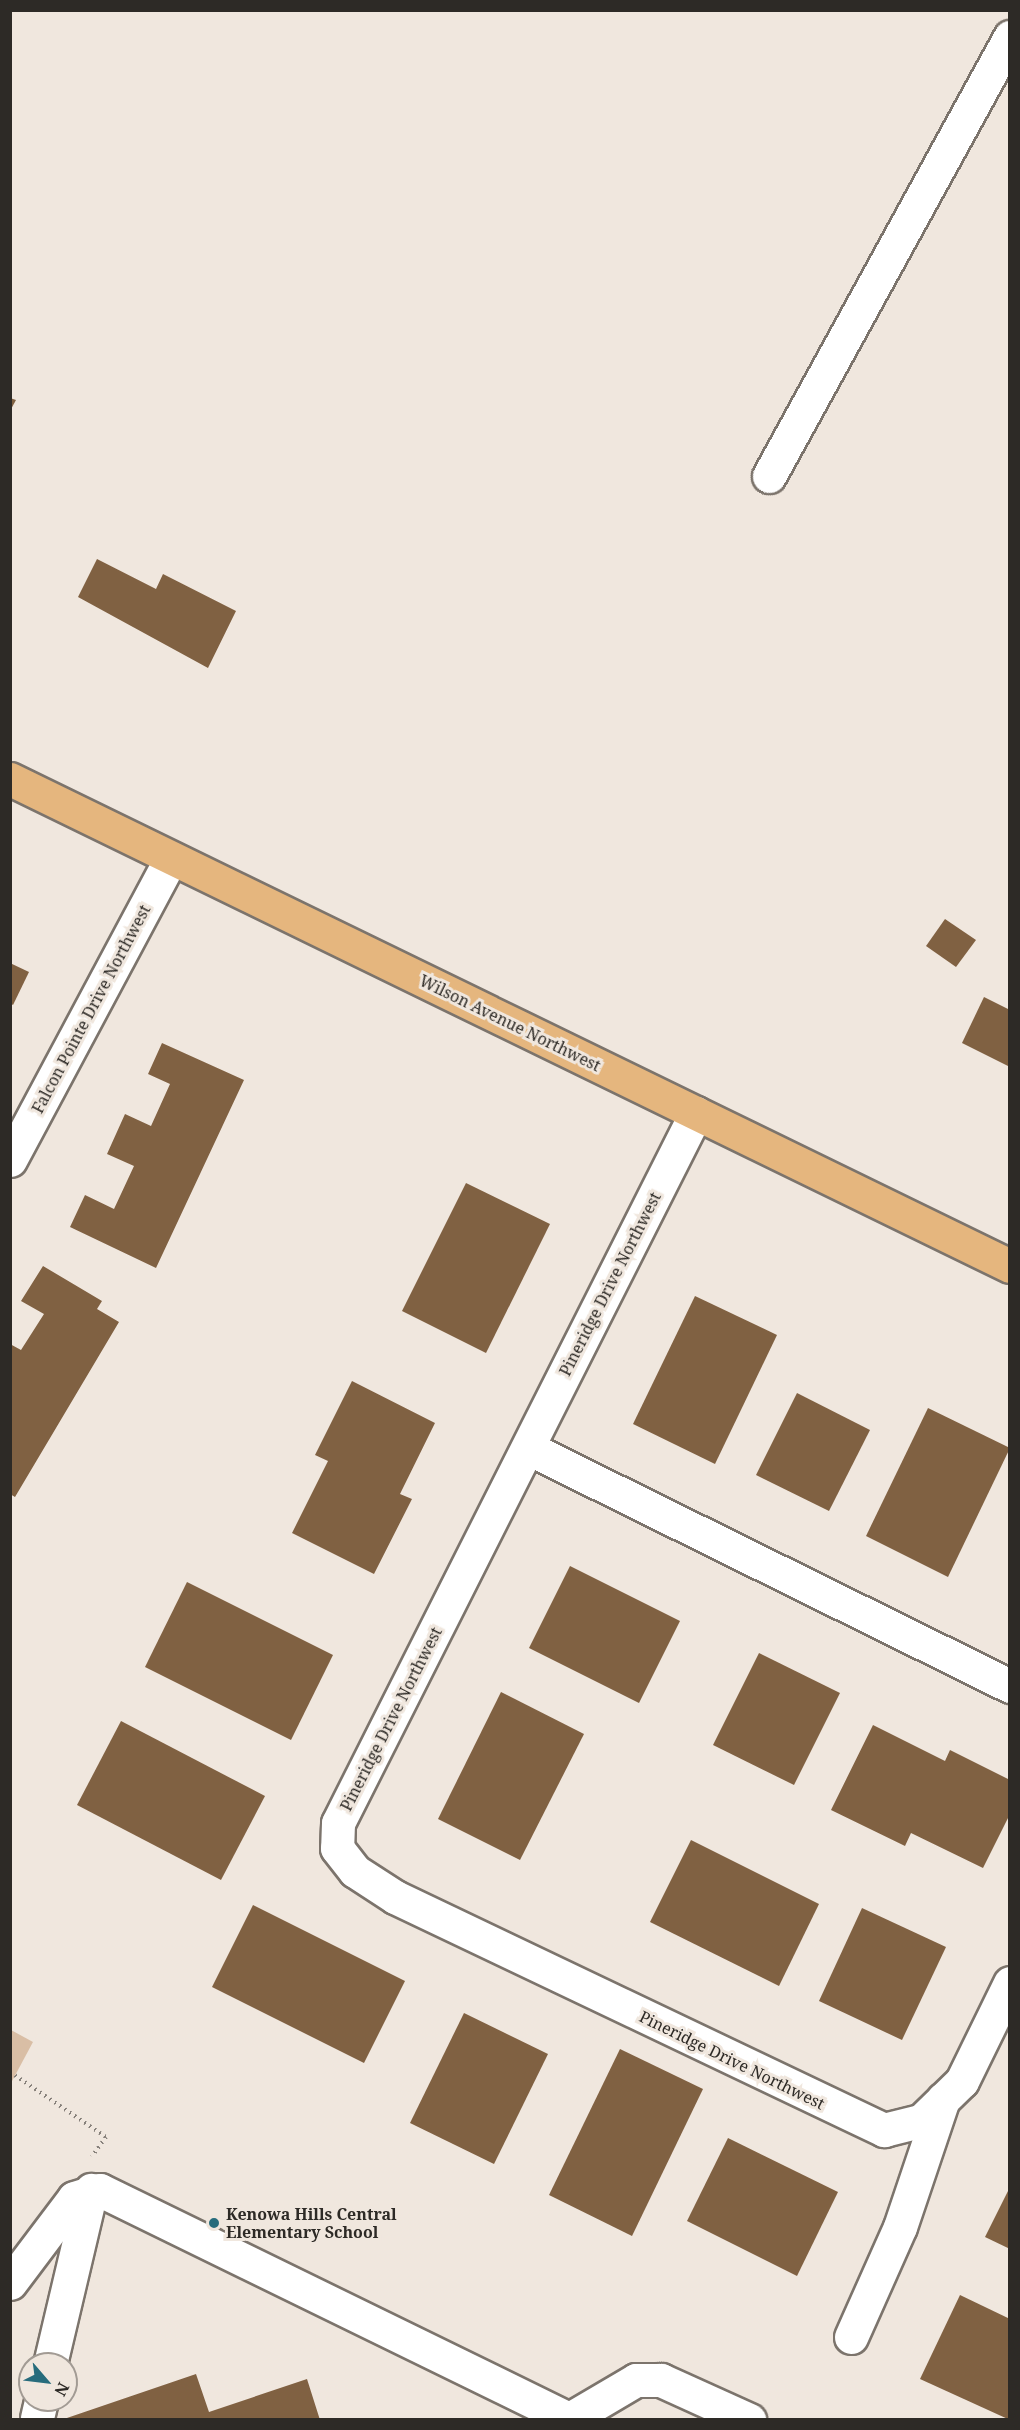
<!DOCTYPE html>
<style>
body{margin:0}
#map{position:relative;width:1020px;height:2430px;overflow:hidden;background:#f0e7de;font-family:"Noto Serif",serif}
div>[style]{position:absolute}
.green>*{inset:0;background:#d9bea5}
.building>*{inset:0;background:#806142}
.path>*{height:4px;margin-top:-2px;transform-origin:0;background:repeating-linear-gradient(90deg,#87817b 0 1.5px,transparent 0 6px)}
.roads{filter:drop-shadow(2px 0 #7c746c) drop-shadow(-2px 0 #7c746c) drop-shadow(0 2px #7c746c) drop-shadow(0 -2px #7c746c)}
.minor>*{height:33px;margin:-16.5px;padding:0 16.5px;transform-origin:16.5px;border-radius:16.5px;background:#fff}
.major>*{height:33px;margin:-16.5px;padding:0 16.5px;transform-origin:16.5px;border-radius:16.5px;background:#e5b67e}
.dots>*{width:16px;height:16px;translate:-50% -50%;box-sizing:border-box;border:3px solid #f0e7de;border-radius:50%}
span{translate:-50% -50%;white-space:nowrap;text-align:center;line-height:1.15;-webkit-text-stroke:6px #f0e7de;paint-order:stroke}
.street-label{font-size:16px;color:#2d2a26}
.poi-label{font-size:16px;color:#2d2a26;font-weight:700}
.left{translate:0 -50%;text-align:left}
.frame{position:absolute;inset:0;border:12px solid #2d2a26;pointer-events:none}
.north{position:absolute;left:18px;top:2352px;width:60px;height:60px;box-sizing:border-box;background:#f0e7de;border:2px solid #a29b94;border-radius:50%;rotate:118deg;font-size:16px;font-weight:700;line-height:24px;text-align:center;color:#2d2a26}
.north::after{content:'';display:block;margin:auto;width:21px;height:27px;background:#276c7c;clip-path:polygon(50% 0,100% 100%,50% 72%,0 100%)}
</style>
<div id="map">
<div class="green">
<div style="clip-path:polygon(11px 2030px,33px 2042px,11px 2083px)"></div>
</div>
<div class="building">
<div style="clip-path:polygon(10px 398px,16px 400px,10px 411px)"></div>
<div style="clip-path:polygon(97px 559px,156px 589px,163px 574px,236px 611px,208px 668px,78px 597px)"></div>
<div style="clip-path:polygon(945px 919px,976px 940px,956px 967px,926px 946px)"></div>
<div style="clip-path:polygon(10px 963px,29px 972px,13px 1005px,10px 1003px)"></div>
<div style="clip-path:polygon(984px 997px,1010px 1010px,1010px 1067px,962px 1043px)"></div>
<div style="clip-path:polygon(162px 1043px,244px 1080px,156px 1268px,70px 1227px,85px 1195px,114px 1209px,134px 1166px,107px 1154px,125px 1114px,151px 1126px,170px 1084px,148px 1074px)"></div>
<div style="clip-path:polygon(466px 1183px,550px 1224px,486px 1353px,402px 1311px)"></div>
<div style="clip-path:polygon(43px 1266px,102px 1301px,97px 1309px,119px 1322px,15px 1497px,10px 1494px,10px 1344px,21px 1350px,44px 1314px,21px 1301px)"></div>
<div style="clip-path:polygon(695px 1296px,777px 1335px,715px 1464px,633px 1424px)"></div>
<div style="clip-path:polygon(352px 1381px,435px 1423px,400px 1494px,412px 1499px,374px 1574px,292px 1533px,328px 1461px,315px 1455px)"></div>
<div style="clip-path:polygon(797px 1393px,870px 1430px,829px 1511px,756px 1475px)"></div>
<div style="clip-path:polygon(928px 1408px,1010px 1448px,948px 1577px,866px 1536px)"></div>
<div style="clip-path:polygon(570px 1566px,680px 1621px,639px 1703px,529px 1648px)"></div>
<div style="clip-path:polygon(187px 1582px,333px 1655px,291px 1740px,145px 1667px)"></div>
<div style="clip-path:polygon(759px 1653px,840px 1693px,794px 1785px,713px 1745px)"></div>
<div style="clip-path:polygon(501px 1692px,584px 1734px,520px 1860px,438px 1819px)"></div>
<div style="clip-path:polygon(121px 1721px,265px 1796px,221px 1880px,77px 1805px)"></div>
<div style="clip-path:polygon(873px 1725px,945px 1761px,950px 1750px,1010px 1780px,1010px 1814px,983px 1868px,911px 1833px,905px 1846px,831px 1810px)"></div>
<div style="clip-path:polygon(691px 1840px,819px 1904px,779px 1986px,650px 1922px)"></div>
<div style="clip-path:polygon(253px 1905px,405px 1981px,364px 2063px,212px 1987px)"></div>
<div style="clip-path:polygon(862px 1908px,946px 1947px,902px 2040px,819px 2001px)"></div>
<div style="clip-path:polygon(464px 2013px,548px 2054px,494px 2164px,410px 2123px)"></div>
<div style="clip-path:polygon(620px 2049px,703px 2089px,632px 2236px,549px 2195px)"></div>
<div style="clip-path:polygon(728px 2138px,838px 2192px,797px 2276px,687px 2221px)"></div>
<div style="clip-path:polygon(1010px 2187px,1010px 2249px,985px 2237px)"></div>
<div style="clip-path:polygon(960px 2295px,1010px 2319px,1010px 2420px,920px 2379px)"></div>
<div style="clip-path:polygon(196px 2374px,209px 2412px,307px 2379px,320px 2420px,61px 2420px)"></div>
</div>
<div class="path">
<div style="left:10px;top:2072px;width:116px;rotate:34.1deg"></div>
<div style="left:106px;top:2137px;width:24px;rotate:126deg"></div>
</div>
<div class="roads">
<div class="minor">
<div style="left:769px;top:476px;width:501px;rotate:-61.23deg"></div>
<div style="left:696px;top:1113px;width:795px;rotate:116.76deg"></div>
<div style="left:338px;top:1823px;width:25px;rotate:92deg"></div>
<div style="left:337px;top:1848px;width:29px;rotate:52deg"></div>
<div style="left:355px;top:1871px;width:48px;rotate:33deg"></div>
<div style="left:395px;top:1897px;width:542px;rotate:25.48deg"></div>
<div style="left:884px;top:2130px;width:38px;rotate:-14deg"></div>
<div style="left:921px;top:2121px;width:57px;rotate:-44.3deg"></div>
<div style="left:962px;top:2081px;width:109px;rotate:-63.9deg"></div>
<div style="left:10px;top:1160px;width:342px;rotate:-61.9deg"></div>
<div style="left:528px;top:1448px;width:538px;rotate:26.28deg"></div>
<div style="left:10px;top:2283px;width:106px;rotate:-53deg"></div>
<div style="left:74px;top:2198px;width:27px;rotate:-17deg"></div>
<div style="left:100px;top:2190px;width:524px;rotate:26.03deg"></div>
<div style="left:851px;top:2337px;width:120px;rotate:-66deg"></div>
<div style="left:900px;top:2227px;width:135px;rotate:-71.4deg"></div>
<div style="left:50px;top:2364px;width:179px;rotate:-76.7deg"></div>
<div style="left:37px;top:2418px;width:18px;rotate:-77deg"></div>
<div style="left:568px;top:2420px;width:79px;rotate:-30.5deg"></div>
<div style="left:636px;top:2380px;width:25px"></div>
<div style="left:661px;top:2380px;width:97px;rotate:24.4deg"></div>
</div>
<div class="major">
<div style="left:10px;top:779px;width:1112px;rotate:25.97deg"></div>
</div>
</div>
<div class="dots">
<div style="left:214px;top:2223px;background:#276c7c"></div>
</div>
<div class="street-label">
<span style="left:91px;top:1009px;rotate:-62deg">Falcon Pointe Drive Northwest</span>
<span style="left:510px;top:1023px;rotate:26deg">Wilson Avenue Northwest</span>
<span style="left:610px;top:1284px;rotate:-63deg">Pineridge Drive Northwest</span>
<span style="left:391px;top:1719px;rotate:-63deg">Pineridge Drive Northwest</span>
<span style="left:732px;top:2060px;rotate:26deg">Pineridge Drive Northwest</span>
</div>
<div class="poi-label">
<span class="left" style="left:226px;top:2223px">Kenowa Hills Central<br>Elementary School</span>
</div>
<div class="frame"></div>
<div class="north">N</div>
</div>
